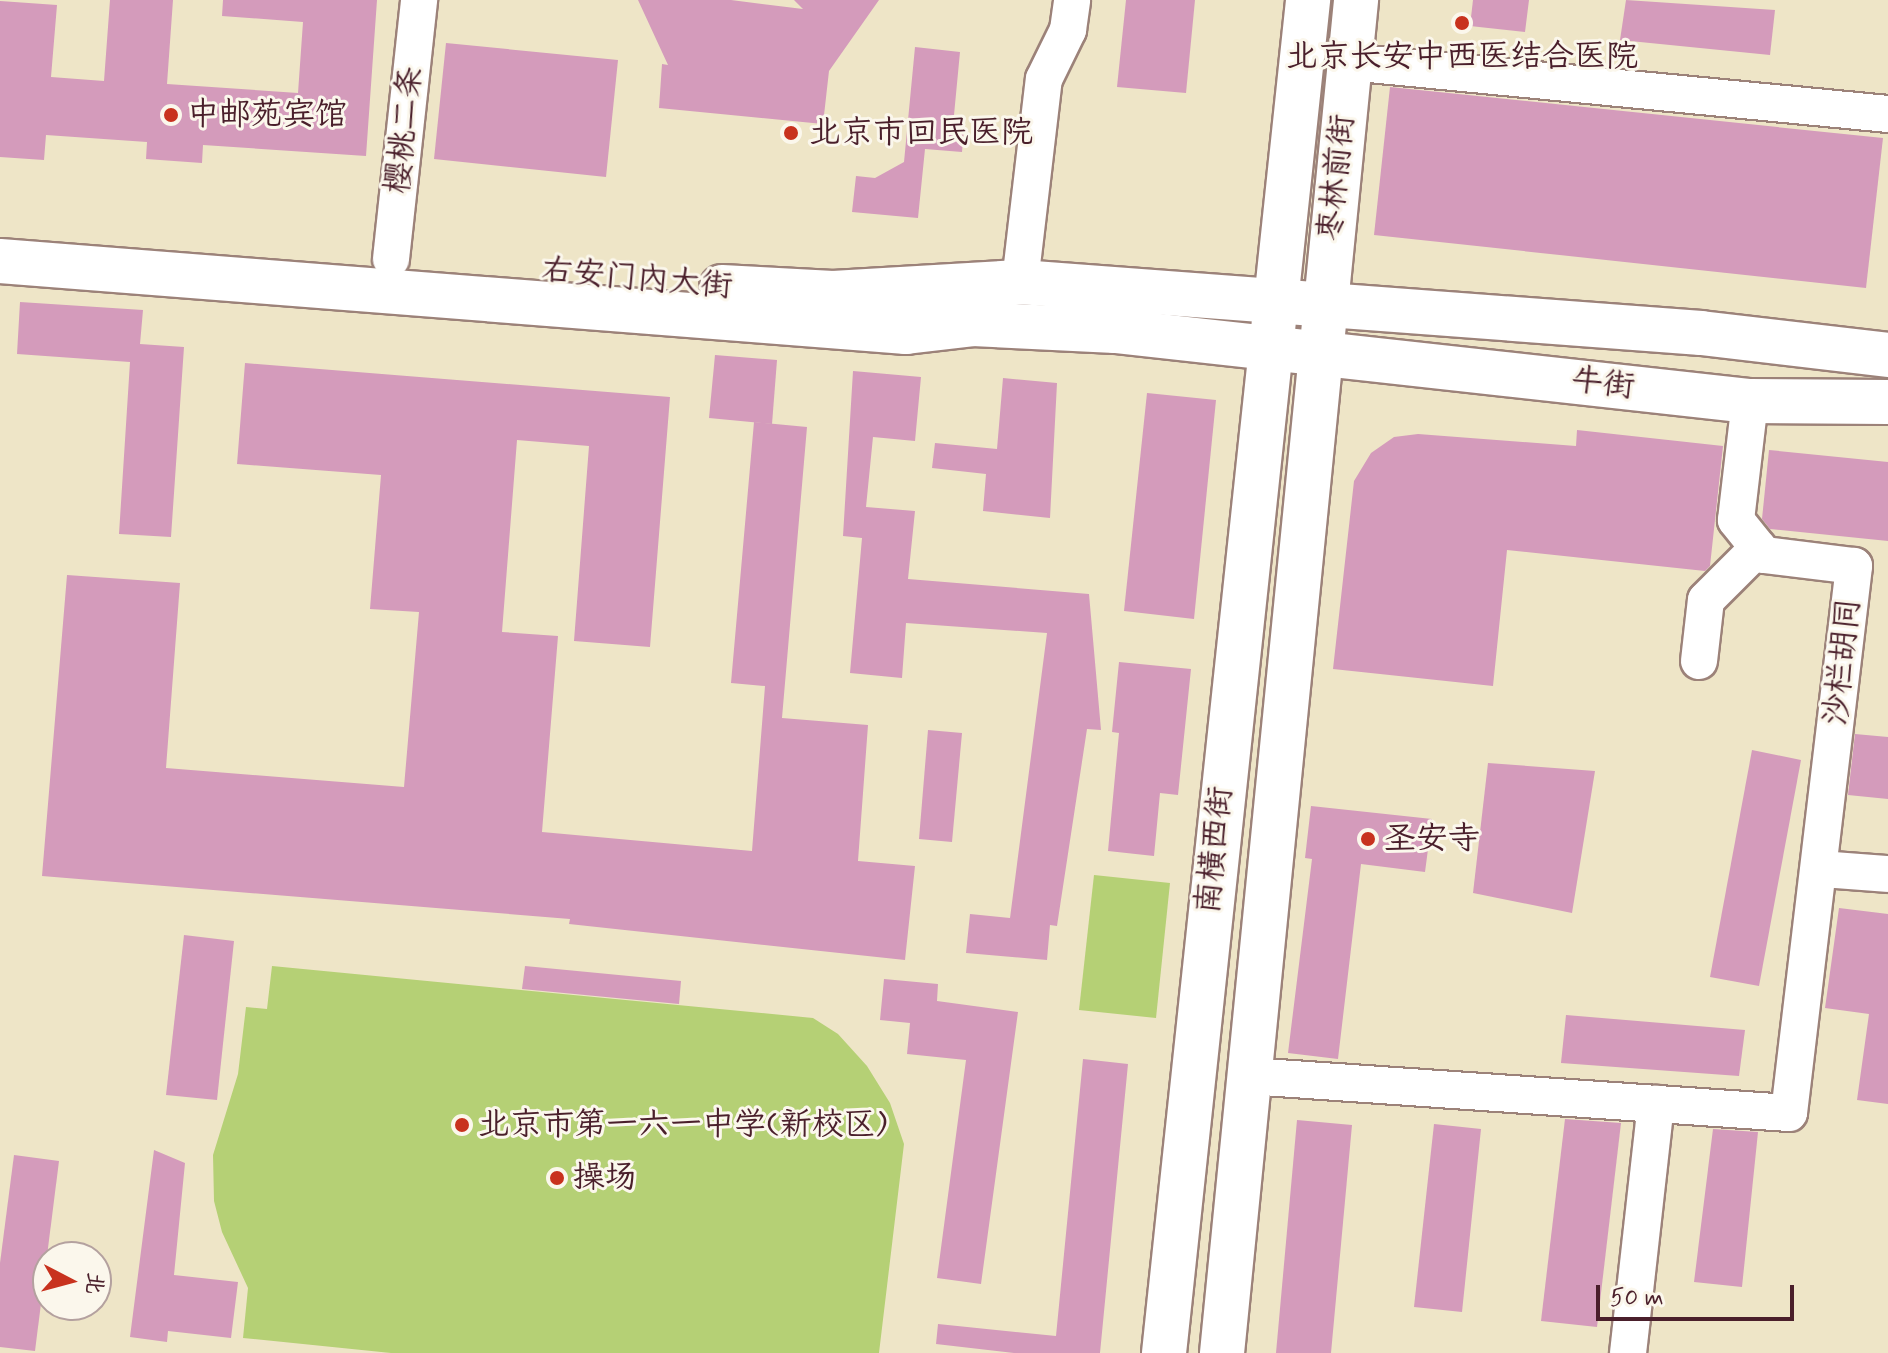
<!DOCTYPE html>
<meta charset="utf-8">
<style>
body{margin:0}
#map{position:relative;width:1888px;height:1353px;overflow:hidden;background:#eee5c7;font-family:Mynerve,"LXGW WenKai TC",sans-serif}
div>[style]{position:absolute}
.green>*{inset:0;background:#b5d075}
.building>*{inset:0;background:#d49bbb}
.roads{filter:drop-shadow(2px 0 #9c8279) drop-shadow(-2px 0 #9c8279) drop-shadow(0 2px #9c8279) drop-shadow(0 -2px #9c8279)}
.minor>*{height:36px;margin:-18px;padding:0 18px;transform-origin:18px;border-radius:18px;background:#fff}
.major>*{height:44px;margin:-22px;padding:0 22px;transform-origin:22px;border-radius:22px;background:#fff}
.dots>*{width:22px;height:22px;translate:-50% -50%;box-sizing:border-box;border:4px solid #fbf7ec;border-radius:50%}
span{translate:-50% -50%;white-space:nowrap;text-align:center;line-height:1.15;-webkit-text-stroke:6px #fbf7ec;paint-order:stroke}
.poi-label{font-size:32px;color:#4a1f2b}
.left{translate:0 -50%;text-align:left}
.street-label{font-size:32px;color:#4a1f2b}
.north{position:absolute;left:32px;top:1241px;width:80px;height:80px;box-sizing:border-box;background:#fbf7ec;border:2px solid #b4a19f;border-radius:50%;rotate:96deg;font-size:22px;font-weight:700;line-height:32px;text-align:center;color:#4a1f2b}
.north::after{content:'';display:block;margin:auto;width:28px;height:36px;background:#c8321e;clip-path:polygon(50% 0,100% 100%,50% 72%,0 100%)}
.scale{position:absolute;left:1596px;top:1285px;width:198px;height:36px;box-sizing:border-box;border:4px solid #4a1f2b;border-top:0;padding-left:10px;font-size:24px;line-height:28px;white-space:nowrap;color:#4a1f2b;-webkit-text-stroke:6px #fbf7ec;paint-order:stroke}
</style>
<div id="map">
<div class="green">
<div style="clip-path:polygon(1094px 875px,1170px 883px,1156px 1018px,1079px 1010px)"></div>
<div style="clip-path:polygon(272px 966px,813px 1018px,838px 1034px,867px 1066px,890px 1103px,904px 1144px,879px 1353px,391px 1353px,243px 1338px,248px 1288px,222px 1232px,214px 1201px,213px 1155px,238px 1074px,246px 1007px,267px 1009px)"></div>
</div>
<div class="building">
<div style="clip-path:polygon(110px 0,173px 0,167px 84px,298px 93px,303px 22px,222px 16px,223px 0,377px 0,366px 156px,203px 145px,202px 163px,146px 159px,147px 142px,46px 135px,44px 160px,0 157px,0 1px,57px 5px,51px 77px,104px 81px)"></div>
<div style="clip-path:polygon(638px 0,731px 0,803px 9px,794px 0,879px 0,829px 71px,823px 124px,659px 108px,662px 64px,668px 65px)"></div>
<div style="clip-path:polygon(1126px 0,1195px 0,1186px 93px,1117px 87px)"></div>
<div style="clip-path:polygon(1473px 0,1529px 0,1525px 32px,1470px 26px)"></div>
<div style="clip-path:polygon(1626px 0,1775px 10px,1770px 55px,1620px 40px)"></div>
<div style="clip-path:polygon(446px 43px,618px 60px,606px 177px,434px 159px)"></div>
<div style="clip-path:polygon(915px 47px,960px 52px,954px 115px,965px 116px,962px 152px,925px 149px,918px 218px,852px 212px,856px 176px,875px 178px,904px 162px)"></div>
<div style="clip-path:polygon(1390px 87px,1883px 138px,1866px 288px,1374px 235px)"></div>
<div style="clip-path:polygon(20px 302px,143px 310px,140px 344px,184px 347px,171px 537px,119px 534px,130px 362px,17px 354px)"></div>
<div style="clip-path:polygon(715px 355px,777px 360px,772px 424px,709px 418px)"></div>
<div style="clip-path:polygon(245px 363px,670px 397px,650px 647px,574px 641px,589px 446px,517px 440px,502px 632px,558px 636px,542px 832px,752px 851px,765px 686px,731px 683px,754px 422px,807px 427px,782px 718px,868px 725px,858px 861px,915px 866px,905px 960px,569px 924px,570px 919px,42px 876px,67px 575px,180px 583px,166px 768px,404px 787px,419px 612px,370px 609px,381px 475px,237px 464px)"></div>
<div style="clip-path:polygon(853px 371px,921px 377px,915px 441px,873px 437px,866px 507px,915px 511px,908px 579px,1089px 594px,1101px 730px,1087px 729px,1057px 926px,1050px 925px,1047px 960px,966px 953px,970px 914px,1010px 918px,1047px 633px,906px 623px,902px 678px,850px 673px,862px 538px,843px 536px)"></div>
<div style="clip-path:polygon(1003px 378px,1057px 383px,1050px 518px,983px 511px,986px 474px,932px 468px,935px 443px,997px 449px)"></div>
<div style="clip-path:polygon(1147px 393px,1216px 400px,1194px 619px,1124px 611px)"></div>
<div style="clip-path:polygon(1577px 430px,1723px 446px,1710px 566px,1705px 571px,1507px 550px,1493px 686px,1333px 669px,1354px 481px,1371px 453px,1394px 437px,1418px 434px,1576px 446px)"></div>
<div style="clip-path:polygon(1769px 450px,1888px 462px,1888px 541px,1770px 529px,1762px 519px)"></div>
<div style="clip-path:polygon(1119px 662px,1191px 669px,1178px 795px,1160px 793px,1154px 856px,1108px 851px,1119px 733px,1112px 732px)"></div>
<div style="clip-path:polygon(928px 730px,962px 733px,952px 842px,919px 839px)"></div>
<div style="clip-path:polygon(1855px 734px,1888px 737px,1888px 799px,1848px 795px)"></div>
<div style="clip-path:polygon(1752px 750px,1801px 760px,1759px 986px,1710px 977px)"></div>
<div style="clip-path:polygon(1488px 763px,1595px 771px,1572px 913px,1473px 893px)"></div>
<div style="clip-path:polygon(1311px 806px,1432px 819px,1425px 872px,1361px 864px,1338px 1059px,1288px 1053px,1312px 859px,1305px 858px)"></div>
<div style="clip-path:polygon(1839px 908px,1888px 914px,1888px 1104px,1857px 1100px,1869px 1014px,1825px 1008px)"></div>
<div style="clip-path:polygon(184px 935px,234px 941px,217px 1100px,166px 1095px)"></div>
<div style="clip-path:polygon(525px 966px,681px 981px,679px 1004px,522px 989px)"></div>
<div style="clip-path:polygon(884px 979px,938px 984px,937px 1001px,1018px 1012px,981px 1284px,937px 1278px,966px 1060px,907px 1054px,910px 1023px,880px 1020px)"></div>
<div style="clip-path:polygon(1566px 1015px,1745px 1030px,1739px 1076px,1561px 1063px)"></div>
<div style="clip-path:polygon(1083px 1059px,1128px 1064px,1100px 1353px,1014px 1353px,936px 1344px,938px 1324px,1056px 1336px)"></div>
<div style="clip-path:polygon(1565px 1119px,1621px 1123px,1597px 1327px,1541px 1321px)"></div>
<div style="clip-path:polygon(1297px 1120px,1352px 1125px,1331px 1353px,1276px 1353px)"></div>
<div style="clip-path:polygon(1434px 1124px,1481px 1129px,1462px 1312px,1414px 1307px)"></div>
<div style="clip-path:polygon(1713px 1129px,1758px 1132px,1742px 1287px,1694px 1282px)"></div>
<div style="clip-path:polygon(154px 1150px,185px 1163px,174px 1275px,238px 1282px,231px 1338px,168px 1331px,167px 1342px,130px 1337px)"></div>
<div style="clip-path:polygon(14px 1155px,59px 1161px,35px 1351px,0 1347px,0 1263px)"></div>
</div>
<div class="roads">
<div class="minor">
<div style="left:1349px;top:62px;width:542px;rotate:5.51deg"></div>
<div style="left:391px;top:259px;width:261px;rotate:-83.8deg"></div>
<div style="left:1020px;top:282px;width:204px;rotate:-83.3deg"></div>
<div style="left:1044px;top:79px;width:55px;rotate:-63.9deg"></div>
<div style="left:1068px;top:30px;width:30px;rotate:-82deg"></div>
<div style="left:1699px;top:661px;width:61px;rotate:-83.5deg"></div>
<div style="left:1706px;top:600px;width:74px;rotate:-45deg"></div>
<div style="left:1821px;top:869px;width:67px;rotate:4.3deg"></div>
<div style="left:1249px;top:1076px;width:541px;rotate:3.92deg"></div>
<div style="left:1789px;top:1113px;width:551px;rotate:-83.22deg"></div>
<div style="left:1854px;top:566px;width:91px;rotate:-173deg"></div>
<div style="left:1764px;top:555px;width:45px;rotate:-128.7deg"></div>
<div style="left:1736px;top:520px;width:120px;rotate:-83.3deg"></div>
<div style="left:1628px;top:1353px;width:251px;rotate:-83.6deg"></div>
</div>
<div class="major">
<div style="left:0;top:261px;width:909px;rotate:4.48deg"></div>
<div style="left:906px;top:332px;width:67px;rotate:-6.8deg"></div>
<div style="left:973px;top:324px;width:142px;rotate:2.8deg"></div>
<div style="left:1115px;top:331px;width:639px;rotate:6.29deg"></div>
<div style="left:1750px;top:401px;width:138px;rotate:0.4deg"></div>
<div style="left:722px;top:287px;width:111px;rotate:3.1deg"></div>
<div style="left:833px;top:293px;width:187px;rotate:-3.4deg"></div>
<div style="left:1020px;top:282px;width:683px;rotate:4.28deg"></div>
<div style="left:1701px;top:333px;width:188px;rotate:6.7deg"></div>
<div style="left:1164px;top:1353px;width:1361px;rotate:-83.92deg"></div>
<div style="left:1222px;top:1353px;width:1360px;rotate:-84.34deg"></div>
</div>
</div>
<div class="dots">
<div style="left:1462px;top:23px;background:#c8321e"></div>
<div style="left:171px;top:115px;background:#c8321e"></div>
<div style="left:791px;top:133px;background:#c8321e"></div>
<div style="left:1368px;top:839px;background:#c8321e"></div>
<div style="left:462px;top:1125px;background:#c8321e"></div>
<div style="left:557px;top:1178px;background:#c8321e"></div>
</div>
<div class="poi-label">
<span style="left:1462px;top:57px">北京长安中西医结合医院</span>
<span class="left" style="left:187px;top:115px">中邮苑宾馆</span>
<span class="left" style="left:809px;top:133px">北京市回民医院</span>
<span class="left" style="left:1384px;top:839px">圣安寺</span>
<span class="left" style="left:478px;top:1125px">北京市第一六一中学(新校区)</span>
<span class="left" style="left:573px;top:1178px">操场</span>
</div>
<div class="street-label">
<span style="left:405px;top:130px;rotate:-84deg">樱桃二条</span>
<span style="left:1337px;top:178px;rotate:-84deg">枣林前街</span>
<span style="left:637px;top:279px;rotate:5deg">右安门内大街</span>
<span style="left:1603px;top:384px;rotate:7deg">牛街</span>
<span style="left:1843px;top:662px;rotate:-84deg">沙栏胡同</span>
<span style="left:1215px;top:850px;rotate:-84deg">南横西街</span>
</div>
<div class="north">北</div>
<div class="scale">50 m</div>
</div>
